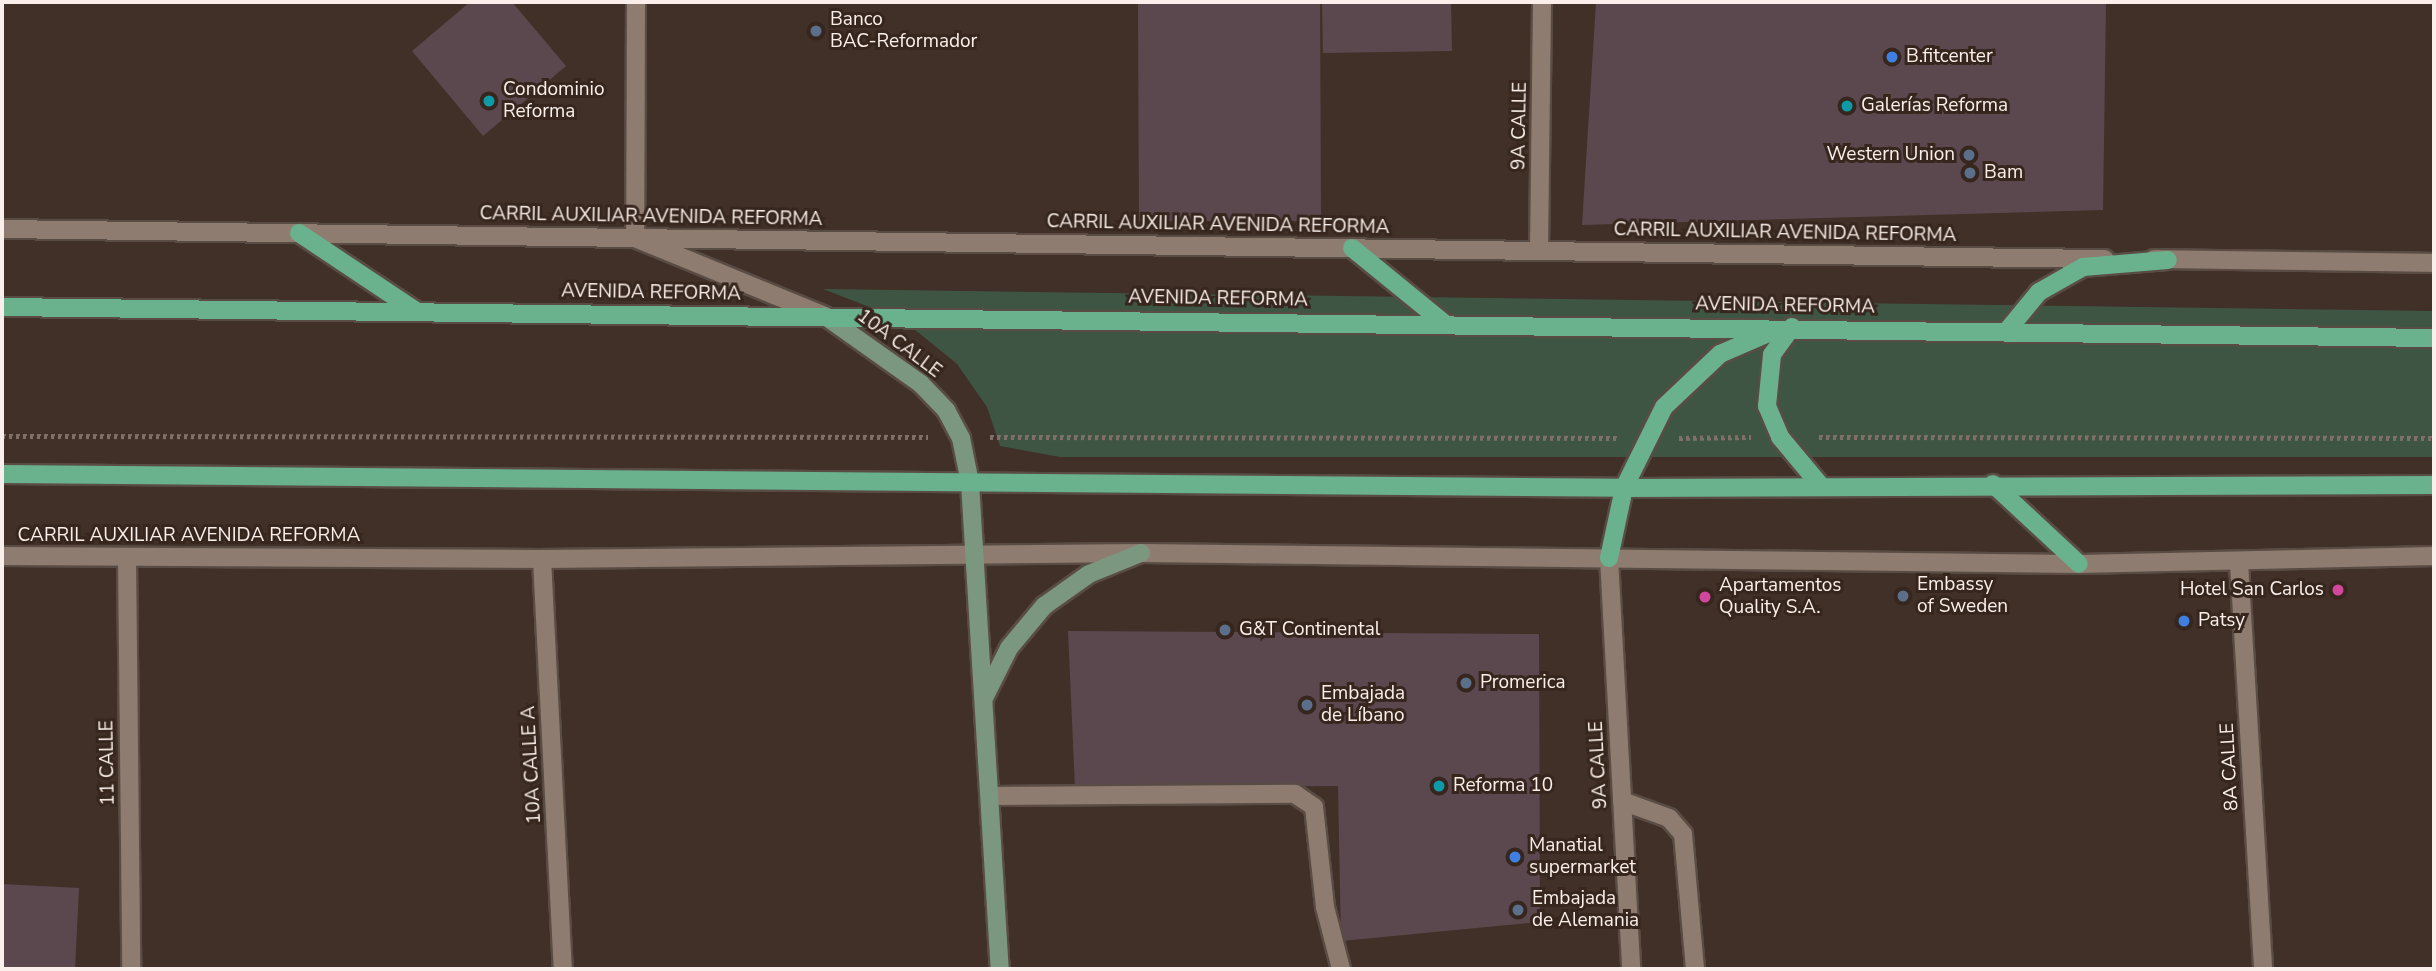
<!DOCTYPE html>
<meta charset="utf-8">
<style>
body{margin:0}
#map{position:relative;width:2436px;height:971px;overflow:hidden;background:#403027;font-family:"Nunito Sans",sans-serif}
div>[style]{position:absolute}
.green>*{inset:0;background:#3f5544}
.building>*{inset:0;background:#5b484f}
.path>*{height:4.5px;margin-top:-2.25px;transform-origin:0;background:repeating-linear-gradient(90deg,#7e6f68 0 3.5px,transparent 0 7px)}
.roads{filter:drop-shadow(2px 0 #594c44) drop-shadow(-2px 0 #594c44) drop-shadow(0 2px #594c44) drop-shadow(0 -2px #594c44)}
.service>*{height:18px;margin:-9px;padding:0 9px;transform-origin:9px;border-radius:9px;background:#8f7c71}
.minor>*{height:18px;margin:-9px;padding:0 9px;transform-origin:9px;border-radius:9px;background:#8f7c71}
.tertiary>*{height:18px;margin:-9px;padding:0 9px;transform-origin:9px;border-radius:9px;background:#8f7c71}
.secondary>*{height:18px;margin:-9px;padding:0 9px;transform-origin:9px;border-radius:9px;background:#7c977f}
.primary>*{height:18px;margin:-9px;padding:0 9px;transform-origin:9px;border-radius:9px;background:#69b28d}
.dots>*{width:19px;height:19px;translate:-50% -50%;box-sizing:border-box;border:4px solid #36261d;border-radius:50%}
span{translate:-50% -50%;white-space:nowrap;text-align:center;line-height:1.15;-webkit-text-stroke:6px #36261d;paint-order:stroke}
.poi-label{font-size:19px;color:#faefea}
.left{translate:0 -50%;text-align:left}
.right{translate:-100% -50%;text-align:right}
.street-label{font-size:19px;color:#faefea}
.frame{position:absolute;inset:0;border:4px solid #faefea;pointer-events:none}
</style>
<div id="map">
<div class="green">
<div style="clip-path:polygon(823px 289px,2434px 311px,2434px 457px,1060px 457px,1000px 446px,987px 407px,957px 364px,903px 320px)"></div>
</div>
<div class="building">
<div style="clip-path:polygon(470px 2px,512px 2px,566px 66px,483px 136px,412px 51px)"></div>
<div style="clip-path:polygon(1138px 2px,1320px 2px,1321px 221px,1139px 221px)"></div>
<div style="clip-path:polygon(1322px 2px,1451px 2px,1452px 51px,1323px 53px)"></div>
<div style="clip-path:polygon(1596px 2px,2106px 2px,2103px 210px,1582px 225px)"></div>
<div style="clip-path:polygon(1068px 631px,1539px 634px,1540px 922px,1341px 941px,1338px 786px,1075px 788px)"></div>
<div style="clip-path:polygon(2px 884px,79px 888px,75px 969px,2px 969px)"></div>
</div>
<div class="path">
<div style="left:2px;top:436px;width:926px;rotate:0.06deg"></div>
<div style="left:990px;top:437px;width:628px;rotate:0.09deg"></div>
<div style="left:1819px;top:437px;width:615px;rotate:0.09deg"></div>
<div style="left:1679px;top:438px;width:72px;rotate:-0.8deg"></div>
</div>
<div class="roads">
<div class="service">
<div style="left:990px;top:796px;width:305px;rotate:-0.4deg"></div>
<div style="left:1295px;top:794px;width:23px;rotate:34deg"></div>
<div style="left:1314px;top:807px;width:101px;rotate:83.7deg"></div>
<div style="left:1325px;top:907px;width:64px;rotate:75.5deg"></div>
<div style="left:1622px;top:801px;width:50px;rotate:19.9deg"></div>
<div style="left:1669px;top:818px;width:21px;rotate:49deg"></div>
<div style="left:1683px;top:834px;width:136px;rotate:84.9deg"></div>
</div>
<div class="minor">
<div style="left:1539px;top:250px;width:248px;rotate:-89.3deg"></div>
<div style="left:127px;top:557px;width:412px;rotate:89.4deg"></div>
<div style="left:1609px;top:558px;width:412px;rotate:86.9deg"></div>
<div style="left:542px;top:559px;width:411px;rotate:87.1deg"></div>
<div style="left:2239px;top:563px;width:407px;rotate:86.6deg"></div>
</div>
<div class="tertiary">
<div style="left:636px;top:2px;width:236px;rotate:90.2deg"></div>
<div style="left:635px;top:238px;width:205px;rotate:22.3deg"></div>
<div style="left:2px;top:229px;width:2103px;rotate:0.82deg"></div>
<div style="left:2154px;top:259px;width:280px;rotate:0.8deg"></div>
<div style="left:2px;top:556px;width:540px;rotate:0.32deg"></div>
<div style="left:542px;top:559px;width:599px;rotate:-0.57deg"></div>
<div style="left:1141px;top:553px;width:938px;rotate:0.67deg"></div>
<div style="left:2079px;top:564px;width:355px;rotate:-1.3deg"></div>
</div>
<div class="secondary">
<div style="left:825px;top:316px;width:118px;rotate:35.3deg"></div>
<div style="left:921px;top:384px;width:36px;rotate:46deg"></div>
<div style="left:946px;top:410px;width:32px;rotate:62deg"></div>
<div style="left:961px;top:438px;width:46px;rotate:78.7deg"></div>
<div style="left:970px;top:483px;width:487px;rotate:86.5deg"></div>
<div style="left:984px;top:698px;width:56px;rotate:-63.4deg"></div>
<div style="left:1009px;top:648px;width:55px;rotate:-50.2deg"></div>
<div style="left:1044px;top:606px;width:55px;rotate:-35.4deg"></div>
<div style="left:1089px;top:574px;width:56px;rotate:-22deg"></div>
</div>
<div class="primary">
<div style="left:299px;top:233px;width:141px;rotate:33.7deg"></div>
<div style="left:1352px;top:248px;width:119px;rotate:39.2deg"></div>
<div style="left:2px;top:307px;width:2432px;rotate:0.73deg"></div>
<div style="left:1792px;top:327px;width:34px;rotate:126deg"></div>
<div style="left:1772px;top:355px;width:51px;rotate:95.6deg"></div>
<div style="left:1767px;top:406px;width:34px;rotate:67deg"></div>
<div style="left:1780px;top:437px;width:62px;rotate:50.2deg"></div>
<div style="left:2006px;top:332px;width:52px;rotate:-50.5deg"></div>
<div style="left:2039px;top:292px;width:51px;rotate:-29.6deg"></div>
<div style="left:2083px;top:267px;width:85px;rotate:-4.7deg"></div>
<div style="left:2px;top:474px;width:1622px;rotate:0.49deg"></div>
<div style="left:1624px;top:488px;width:810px;rotate:-0.21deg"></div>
<div style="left:1993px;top:484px;width:117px;rotate:42.9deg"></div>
<div style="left:1609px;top:558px;width:72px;rotate:-77.9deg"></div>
<div style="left:1624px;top:488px;width:90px;rotate:-63.7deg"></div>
<div style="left:1664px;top:407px;width:77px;rotate:-43.4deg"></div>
<div style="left:1720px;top:354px;width:56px;rotate:-23.3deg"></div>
</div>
</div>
<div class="dots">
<div style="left:816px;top:31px;background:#5c6f8a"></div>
<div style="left:1892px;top:57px;background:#3f7fe0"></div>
<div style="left:489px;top:101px;background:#0f9aa8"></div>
<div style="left:1847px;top:106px;background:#0f9aa8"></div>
<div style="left:1969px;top:155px;background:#5c6f8a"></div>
<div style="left:1970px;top:173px;background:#5c6f8a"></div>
<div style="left:2338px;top:590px;background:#d1479c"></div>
<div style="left:1903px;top:596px;background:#5c6f8a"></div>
<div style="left:1705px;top:597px;background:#d1479c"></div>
<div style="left:2184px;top:621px;background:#3f7fe0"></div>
<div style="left:1225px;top:630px;background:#5c6f8a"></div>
<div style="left:1466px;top:683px;background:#5c6f8a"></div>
<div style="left:1307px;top:705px;background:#5c6f8a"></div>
<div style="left:1439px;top:786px;background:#0f9aa8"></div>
<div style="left:1515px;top:857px;background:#3f7fe0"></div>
<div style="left:1518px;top:910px;background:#5c6f8a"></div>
</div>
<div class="poi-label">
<span class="left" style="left:830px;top:31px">Banco<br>BAC-Reformador</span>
<span class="left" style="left:1906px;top:57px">B.fitcenter</span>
<span class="left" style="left:503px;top:101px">Condominio<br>Reforma</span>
<span class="left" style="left:1861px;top:106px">Galerías Reforma</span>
<span class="right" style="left:1955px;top:155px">Western Union</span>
<span class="left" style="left:1984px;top:173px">Bam</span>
<span class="left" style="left:1917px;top:596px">Embassy<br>of Sweden</span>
<span class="left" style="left:1719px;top:597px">Apartamentos<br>Quality S.A.</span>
<span class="right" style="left:2324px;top:590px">Hotel San Carlos</span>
<span class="left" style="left:2198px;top:621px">Patsy</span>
<span class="left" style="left:1239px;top:630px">G&amp;T Continental</span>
<span class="left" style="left:1480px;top:683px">Promerica</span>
<span class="left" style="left:1321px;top:705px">Embajada<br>de Líbano</span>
<span class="left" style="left:1453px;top:786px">Reforma 10</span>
<span class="left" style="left:1529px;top:857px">Manatial<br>supermarket</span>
<span class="left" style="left:1532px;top:910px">Embajada<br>de Alemania</span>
</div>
<div class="street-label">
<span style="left:1520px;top:126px;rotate:-89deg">9A CALLE</span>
<span style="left:651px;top:217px;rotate:1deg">CARRIL AUXILIAR AVENIDA REFORMA</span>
<span style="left:1218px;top:225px;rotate:1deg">CARRIL AUXILIAR AVENIDA REFORMA</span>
<span style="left:1785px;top:233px;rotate:1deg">CARRIL AUXILIAR AVENIDA REFORMA</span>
<span style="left:651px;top:293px;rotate:1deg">AVENIDA REFORMA</span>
<span style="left:1218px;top:299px;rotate:1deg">AVENIDA REFORMA</span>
<span style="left:1785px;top:306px;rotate:1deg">AVENIDA REFORMA</span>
<span style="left:899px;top:344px;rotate:37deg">10A CALLE</span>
<span style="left:189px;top:536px">CARRIL AUXILIAR AVENIDA REFORMA</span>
<span style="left:108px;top:763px;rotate:-91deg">11 CALLE</span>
<span style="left:532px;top:765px;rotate:-93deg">10A CALLE A</span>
<span style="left:1599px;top:765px;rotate:-93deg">9A CALLE</span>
<span style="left:2230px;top:767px;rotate:-93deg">8A CALLE</span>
</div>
<div class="frame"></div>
</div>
